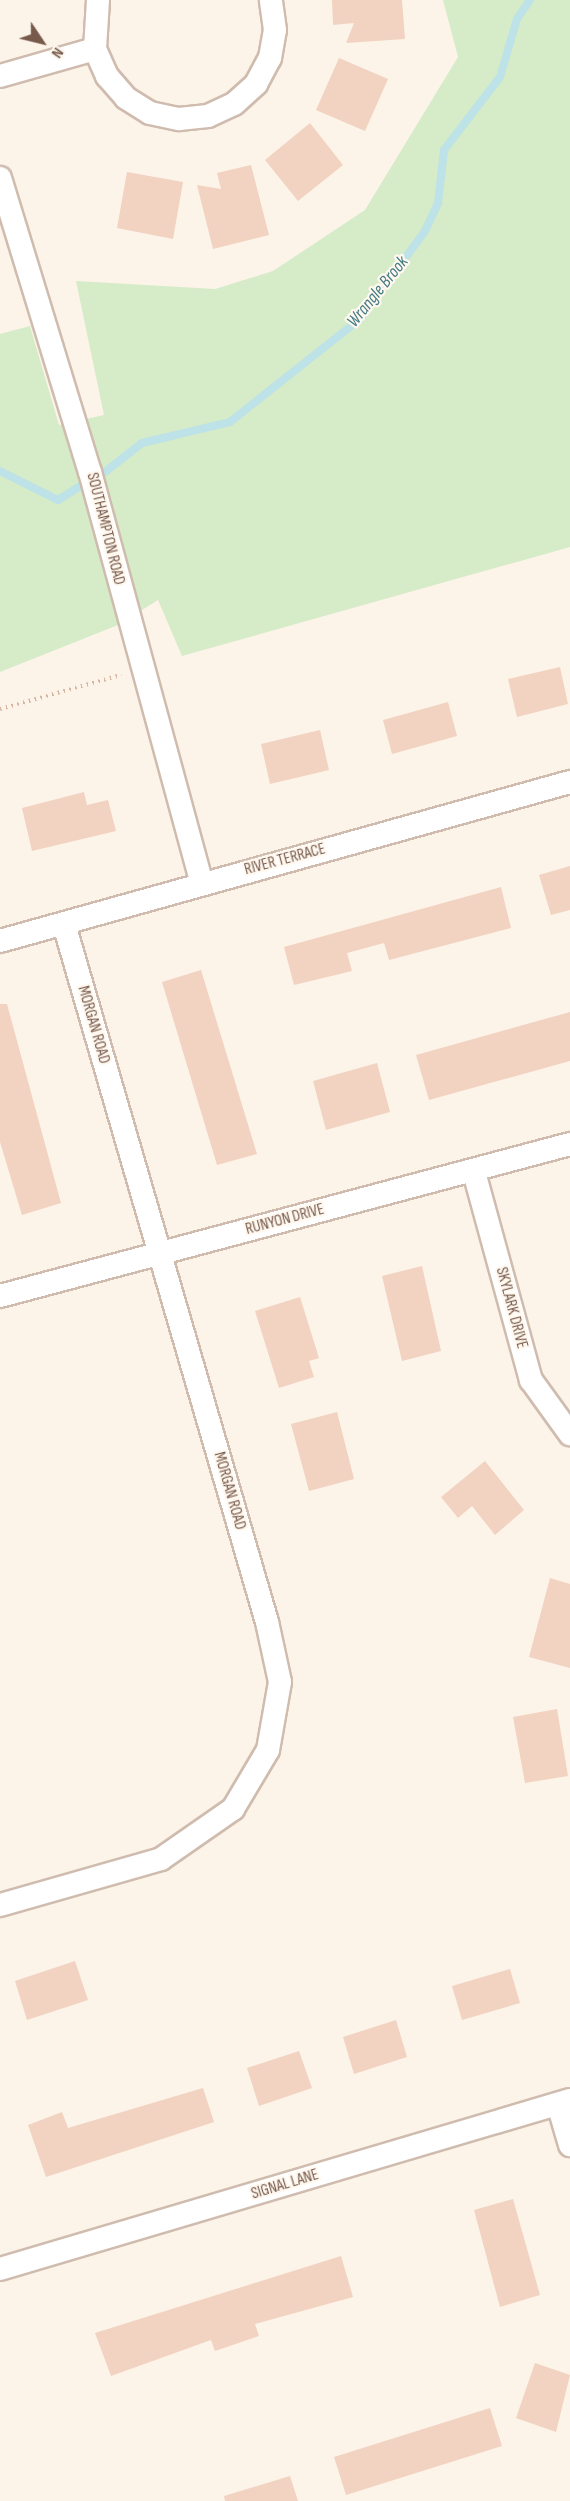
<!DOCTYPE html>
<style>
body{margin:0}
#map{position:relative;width:570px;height:2501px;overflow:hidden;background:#fcf4e9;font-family:"Sofia Sans Condensed",sans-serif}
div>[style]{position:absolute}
.green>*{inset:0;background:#d6ebc7}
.stream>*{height:8px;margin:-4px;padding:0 4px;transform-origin:4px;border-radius:4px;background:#bde2e7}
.building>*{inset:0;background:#f2d2c0}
.path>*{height:4px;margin-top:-2px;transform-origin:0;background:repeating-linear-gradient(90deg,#d7b6a3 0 1.5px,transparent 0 6px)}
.roads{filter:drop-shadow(2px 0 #cfbcae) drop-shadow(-2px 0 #cfbcae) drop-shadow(0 2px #cfbcae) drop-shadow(0 -2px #cfbcae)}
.street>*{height:22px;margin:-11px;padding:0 11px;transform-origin:11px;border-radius:11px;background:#fff}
span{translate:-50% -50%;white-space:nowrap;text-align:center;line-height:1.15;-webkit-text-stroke:4.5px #fff8ef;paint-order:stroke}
.street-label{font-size:16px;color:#775a4c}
.water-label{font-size:18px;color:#437b83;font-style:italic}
.north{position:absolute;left:12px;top:12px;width:60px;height:60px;-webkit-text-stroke:4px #fff8ef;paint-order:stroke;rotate:125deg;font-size:16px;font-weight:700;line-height:24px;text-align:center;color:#775a4c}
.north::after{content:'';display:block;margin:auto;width:21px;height:27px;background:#775a4c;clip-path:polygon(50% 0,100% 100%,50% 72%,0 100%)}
</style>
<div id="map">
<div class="green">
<div style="clip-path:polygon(443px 0,570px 0,570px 547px,182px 656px,158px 600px,118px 625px,0 672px,0 334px,30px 326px,59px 425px,104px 415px,76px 281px,215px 289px,273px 271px,365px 210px,458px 57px)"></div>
</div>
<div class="stream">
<div style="left:0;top:471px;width:65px;rotate:26.6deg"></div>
<div style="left:58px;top:500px;width:25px;rotate:-32deg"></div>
<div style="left:105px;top:472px;width:47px;rotate:-38.1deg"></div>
<div style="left:142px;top:443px;width:90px;rotate:-13.4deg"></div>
<div style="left:230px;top:422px;width:166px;rotate:-38.4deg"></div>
<div style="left:360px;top:319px;width:109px;rotate:-53.5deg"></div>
<div style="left:425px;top:231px;width:31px;rotate:-65deg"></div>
<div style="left:438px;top:203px;width:53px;rotate:-83.5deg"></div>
<div style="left:444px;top:150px;width:92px;rotate:-52.5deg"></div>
<div style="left:500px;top:77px;width:60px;rotate:-73.7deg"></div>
<div style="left:517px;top:19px;width:23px;rotate:-56deg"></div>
</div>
<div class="building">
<div style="clip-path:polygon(332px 0,402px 0,405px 39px,346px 43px,354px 23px,333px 25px)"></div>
<div style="clip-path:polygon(339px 58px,388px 79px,365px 131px,316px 110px)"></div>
<div style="clip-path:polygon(310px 123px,343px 165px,298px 201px,265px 160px)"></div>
<div style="clip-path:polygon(251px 165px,269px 235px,213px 249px,197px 185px,221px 189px,217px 173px)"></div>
<div style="clip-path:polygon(127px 172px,183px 182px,173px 239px,117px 228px)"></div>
<div style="clip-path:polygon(560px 667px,568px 704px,517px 717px,508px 679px)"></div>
<div style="clip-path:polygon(448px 702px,457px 736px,392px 754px,383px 720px)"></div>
<div style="clip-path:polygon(320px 730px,329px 770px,270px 784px,261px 744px)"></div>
<div style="clip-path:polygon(84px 792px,87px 805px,108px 800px,116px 831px,32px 851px,22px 808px)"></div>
<div style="clip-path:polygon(570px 866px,570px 910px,551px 915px,539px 875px)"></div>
<div style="clip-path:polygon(501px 887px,511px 928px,389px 960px,384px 943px,347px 953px,352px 971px,294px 985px,284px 947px)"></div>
<div style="clip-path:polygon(201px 970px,257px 1154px,217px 1165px,162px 982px)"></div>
<div style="clip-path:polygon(0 1004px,7px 1004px,61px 1203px,22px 1215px,0 1142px)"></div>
<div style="clip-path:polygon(570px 1012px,570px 1061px,429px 1100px,416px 1055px)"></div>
<div style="clip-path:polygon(377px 1063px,390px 1112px,326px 1130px,313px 1081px)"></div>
<div style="clip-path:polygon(422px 1266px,441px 1351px,402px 1361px,382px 1276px)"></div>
<div style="clip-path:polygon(300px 1297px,319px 1358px,309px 1361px,314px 1377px,279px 1388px,255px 1311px)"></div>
<div style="clip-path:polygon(337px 1412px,354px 1479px,309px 1491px,291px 1424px)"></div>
<div style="clip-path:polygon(485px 1461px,524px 1510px,495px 1535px,472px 1506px,458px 1518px,441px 1497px)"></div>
<div style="clip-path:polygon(550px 1578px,570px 1584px,570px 1668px,529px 1657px)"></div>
<div style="clip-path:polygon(557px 1709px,568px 1776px,525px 1783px,513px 1717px)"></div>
<div style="clip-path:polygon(75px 1961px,88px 2000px,27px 2020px,15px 1981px)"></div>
<div style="clip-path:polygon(510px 1969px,520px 2003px,462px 2020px,452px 1986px)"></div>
<div style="clip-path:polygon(396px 2020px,407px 2057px,354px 2074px,343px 2037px)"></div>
<div style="clip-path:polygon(299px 2051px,312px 2088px,259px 2106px,247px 2068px)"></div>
<div style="clip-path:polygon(203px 2088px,214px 2122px,46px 2177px,28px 2125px,62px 2112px,68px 2128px)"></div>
<div style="clip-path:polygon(513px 2199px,540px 2295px,500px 2307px,474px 2210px)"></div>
<div style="clip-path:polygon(341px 2256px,353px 2297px,255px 2324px,259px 2336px,215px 2351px,211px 2340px,111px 2376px,95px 2333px)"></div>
<div style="clip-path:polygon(535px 2363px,570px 2375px,556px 2432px,516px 2418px)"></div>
<div style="clip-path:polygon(490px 2408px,502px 2446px,346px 2495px,334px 2457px)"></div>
<div style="clip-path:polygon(290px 2476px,298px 2501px,225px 2501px,224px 2496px)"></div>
</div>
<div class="path">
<div style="left:0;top:709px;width:126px;rotate:-15.7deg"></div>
</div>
<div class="roads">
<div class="street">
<div style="left:98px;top:0;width:49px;rotate:93.5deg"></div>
<div style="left:95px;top:49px;width:30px;rotate:66deg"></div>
<div style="left:107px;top:76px;width:29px;rotate:49deg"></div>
<div style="left:126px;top:98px;width:28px;rotate:32deg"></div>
<div style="left:150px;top:113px;width:30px;rotate:12deg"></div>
<div style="left:179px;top:119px;width:29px;rotate:-6deg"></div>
<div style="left:208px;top:116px;width:29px;rotate:-25deg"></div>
<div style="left:234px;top:104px;width:30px;rotate:-42deg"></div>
<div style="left:256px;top:84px;width:30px;rotate:-62deg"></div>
<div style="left:270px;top:58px;width:28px;rotate:-80deg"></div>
<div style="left:275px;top:30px;width:30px;rotate:-98deg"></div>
<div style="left:0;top:76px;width:99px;rotate:-15.9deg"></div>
<div style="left:0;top:178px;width:307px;rotate:73deg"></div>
<div style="left:90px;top:472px;width:426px;rotate:74.8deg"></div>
<div style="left:0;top:941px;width:592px;rotate:-15.59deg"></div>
<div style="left:474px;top:1172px;width:216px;rotate:74.7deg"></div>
<div style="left:531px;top:1380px;width:67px;rotate:54.2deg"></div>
<div style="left:0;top:1296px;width:590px;rotate:-14.93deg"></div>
<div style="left:0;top:1905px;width:167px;rotate:-15.9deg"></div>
<div style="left:161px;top:1859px;width:88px;rotate:-34.8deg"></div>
<div style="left:233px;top:1809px;width:69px;rotate:-59.3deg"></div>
<div style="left:268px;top:1750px;width:69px;rotate:-80deg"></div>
<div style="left:280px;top:1682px;width:61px;rotate:-102.2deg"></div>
<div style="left:267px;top:1622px;width:727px;rotate:-106.22deg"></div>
<div style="left:558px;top:2104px;width:43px;rotate:73.7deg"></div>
<div style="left:0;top:2269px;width:595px;rotate:-16.51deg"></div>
</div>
</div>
<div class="street-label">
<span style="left:105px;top:529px;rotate:76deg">SOUTHAMPTON ROAD</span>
<span style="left:285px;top:860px;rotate:-15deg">RIVER TERRACE</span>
<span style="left:93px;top:1025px;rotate:74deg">MORGAN ROAD</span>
<span style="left:285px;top:1220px;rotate:-15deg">RUNYON DRIVE</span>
<span style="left:511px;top:1308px;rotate:75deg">SKYLARK DRIVE</span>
<span style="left:229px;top:1491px;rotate:74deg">MORGAN ROAD</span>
<span style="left:285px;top:2185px;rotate:-17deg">SIGNAL LANE</span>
</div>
<div class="water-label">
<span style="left:378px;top:292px;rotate:-51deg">Wrangle Brook</span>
</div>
<div class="north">N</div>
</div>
